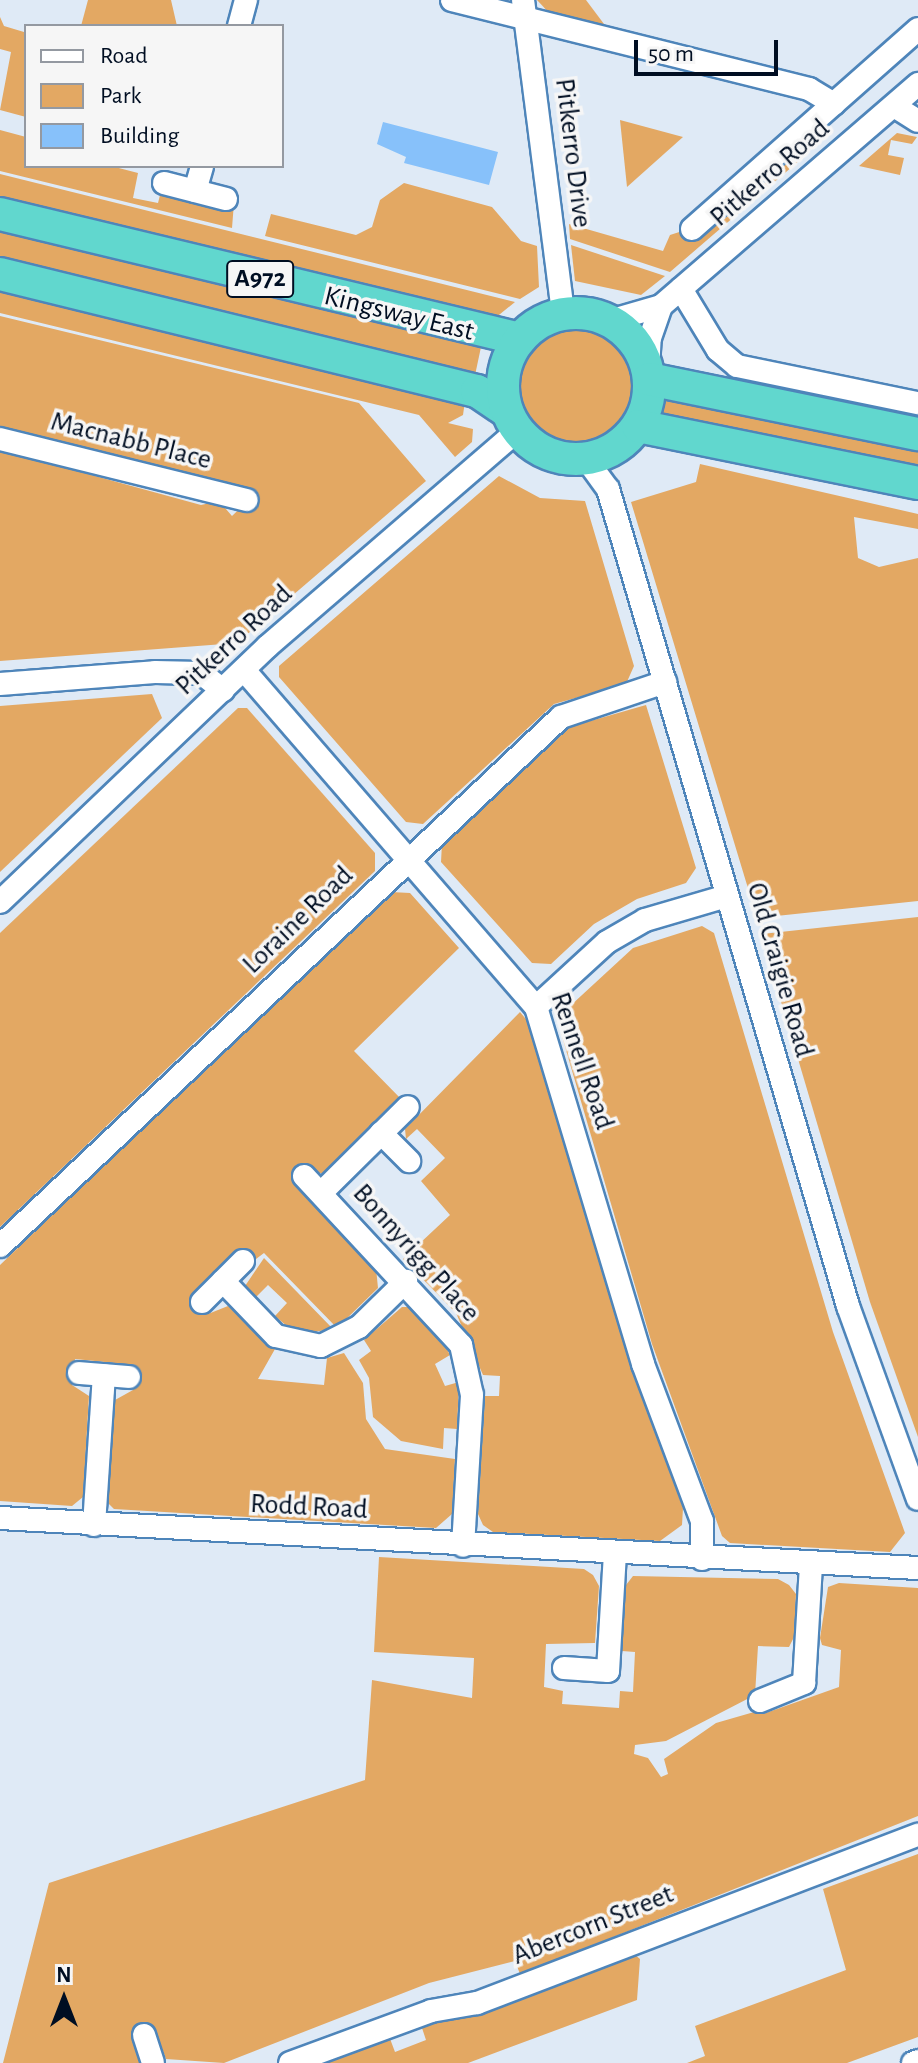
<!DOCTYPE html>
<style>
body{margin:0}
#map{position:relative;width:918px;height:2063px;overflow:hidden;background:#dfeaf6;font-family:"Alegreya Sans",sans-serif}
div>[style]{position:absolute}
.green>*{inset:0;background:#e3a863}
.round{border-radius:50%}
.building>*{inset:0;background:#87c1fa}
.roads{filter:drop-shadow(2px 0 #4e85ba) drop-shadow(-2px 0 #4e85ba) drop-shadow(0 2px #4e85ba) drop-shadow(0 -2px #4e85ba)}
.minor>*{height:22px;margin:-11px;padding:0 11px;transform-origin:11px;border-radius:11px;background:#fff}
.highway>*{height:32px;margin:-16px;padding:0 16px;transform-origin:16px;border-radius:16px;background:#61d7ce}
.highway>.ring{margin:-16px;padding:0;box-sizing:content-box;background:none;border:32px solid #61d7ce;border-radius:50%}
span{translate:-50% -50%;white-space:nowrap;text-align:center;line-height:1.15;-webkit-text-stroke:7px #f6f6f6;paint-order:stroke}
.shield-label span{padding:2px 6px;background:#f6f6f6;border:2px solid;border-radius:6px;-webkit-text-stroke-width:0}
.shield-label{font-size:26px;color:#000e22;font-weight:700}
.street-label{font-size:28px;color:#000e22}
.legend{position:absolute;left:24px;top:24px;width:260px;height:144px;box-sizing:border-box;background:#f6f6f6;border:2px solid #9499a1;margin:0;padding:10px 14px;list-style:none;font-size:24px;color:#000e22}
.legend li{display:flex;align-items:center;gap:16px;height:40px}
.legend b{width:40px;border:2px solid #9499a1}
.north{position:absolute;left:24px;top:1959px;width:80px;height:80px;-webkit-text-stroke:6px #f6f6f6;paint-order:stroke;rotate:0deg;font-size:22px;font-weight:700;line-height:32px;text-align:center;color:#000e22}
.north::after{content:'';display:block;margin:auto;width:28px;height:36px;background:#000e22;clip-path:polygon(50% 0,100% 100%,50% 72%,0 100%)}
.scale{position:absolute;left:634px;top:40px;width:144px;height:36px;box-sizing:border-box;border:4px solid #000e22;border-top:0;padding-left:10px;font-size:24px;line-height:28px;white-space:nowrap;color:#000e22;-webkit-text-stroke:6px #f6f6f6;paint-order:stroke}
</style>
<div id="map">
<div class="green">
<div style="clip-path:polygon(88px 0,171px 0,177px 26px,81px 26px)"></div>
<div style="clip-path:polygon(537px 0,586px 0,607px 28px,551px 15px)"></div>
<div style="clip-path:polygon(0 17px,4px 26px,24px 32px,26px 117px,0 110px,11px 52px,0 49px)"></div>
<div style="clip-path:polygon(620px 120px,683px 137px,627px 187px)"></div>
<div style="clip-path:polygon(0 130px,26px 137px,26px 166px,111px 166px,138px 173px,133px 198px,158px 203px,161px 191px,234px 203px,232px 228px,0 171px)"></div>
<div style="clip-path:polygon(897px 133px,917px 137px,912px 144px,891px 140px,888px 155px,904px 158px,900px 175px,859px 166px)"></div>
<div style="clip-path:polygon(801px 144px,808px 153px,670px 272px,570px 239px,569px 224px,663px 251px,670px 235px,732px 215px,750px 198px,751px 188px)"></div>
<div style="clip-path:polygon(0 174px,515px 302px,489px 323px,0 204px)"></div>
<div style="clip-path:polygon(404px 183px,492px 207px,521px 241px,537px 246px,539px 287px,520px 299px,265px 236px,271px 214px,356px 235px,372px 227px,380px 200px)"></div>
<div style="clip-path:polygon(0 228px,481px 347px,474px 380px,0 263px)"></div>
<div style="clip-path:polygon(571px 245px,665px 276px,641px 295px,575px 281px)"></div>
<div style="clip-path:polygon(0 285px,465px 401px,463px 415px,448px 423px,473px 429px,472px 442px,455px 457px,419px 415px,0 313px)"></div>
<div style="clip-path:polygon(0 316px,359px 403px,426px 481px,237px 643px,0 661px,0 450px,201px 505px,219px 501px,232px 516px,256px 493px,0 428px)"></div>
<div class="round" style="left:520px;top:330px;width:114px;height:114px"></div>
<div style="clip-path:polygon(664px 392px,918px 445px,918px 475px,658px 421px)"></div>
<div style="clip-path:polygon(700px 464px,918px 514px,918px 529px,854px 517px,858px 558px,879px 567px,918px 558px,918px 901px,757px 918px,631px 502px,696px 482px)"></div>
<div style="clip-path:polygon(499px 476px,540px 498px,585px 501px,634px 666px,626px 684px,554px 704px,423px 824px,406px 822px,279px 677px,279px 666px)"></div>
<div style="clip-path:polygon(152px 694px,162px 718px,0 872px,0 706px)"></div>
<div style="clip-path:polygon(646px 705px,696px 868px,686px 883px,637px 899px,594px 924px,551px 964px,532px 963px,441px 862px,442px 843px,566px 728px)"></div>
<div style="clip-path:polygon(238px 708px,247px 708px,375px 853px,375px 871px,0 1227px,0 933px)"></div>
<div style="clip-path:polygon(391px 892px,410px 893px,459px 948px,354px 1051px,403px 1101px,327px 1175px,309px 1170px,294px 1184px,376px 1268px,378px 1288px,337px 1328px,264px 1253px,252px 1262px,238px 1249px,191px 1296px,208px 1314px,228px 1306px,275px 1349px,258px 1379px,324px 1385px,327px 1358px,344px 1353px,363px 1383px,366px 1419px,385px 1449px,455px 1459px,452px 1514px,436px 1528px,114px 1509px,108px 1503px,115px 1400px,133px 1390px,135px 1365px,75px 1359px,72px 1385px,89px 1396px,83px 1497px,72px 1506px,0 1501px,0 1265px)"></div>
<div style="clip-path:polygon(918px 917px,918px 1437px,870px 1302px,761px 934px)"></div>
<div style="clip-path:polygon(702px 926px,714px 933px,833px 1332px,905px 1533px,890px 1552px,730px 1543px,722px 1536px,652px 1344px,561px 1033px,569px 1007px,633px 948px)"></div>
<div style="clip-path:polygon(520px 1012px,530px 1024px,632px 1367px,683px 1508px,682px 1525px,660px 1541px,493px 1532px,483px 1525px,478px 1514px,485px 1396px,499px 1396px,500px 1376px,483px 1375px,456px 1313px,403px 1259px,450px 1215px,421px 1181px,445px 1158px,417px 1129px,406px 1139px,405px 1129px)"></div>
<div style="clip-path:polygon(264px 1258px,333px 1329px,306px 1333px,288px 1327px,275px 1316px,287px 1303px,268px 1285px,256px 1297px,245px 1286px)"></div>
<div style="clip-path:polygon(402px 1307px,414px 1307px,439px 1334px,450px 1355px,435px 1364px,445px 1386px,459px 1382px,457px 1429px,444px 1428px,443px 1449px,401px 1441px,373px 1417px,369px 1378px,359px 1360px,371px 1351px,364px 1340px)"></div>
<div style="clip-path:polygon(379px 1557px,584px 1569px,593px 1575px,599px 1586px,595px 1643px,546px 1644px,544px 1687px,563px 1691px,562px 1704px,619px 1708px,620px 1691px,633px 1692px,635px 1652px,622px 1651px,626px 1585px,633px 1576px,778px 1579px,789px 1585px,796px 1594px,794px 1637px,789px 1647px,758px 1646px,755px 1695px,666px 1741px,635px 1745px,634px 1754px,648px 1758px,661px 1777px,668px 1774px,664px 1759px,716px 1723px,761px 1710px,763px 1714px,839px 1687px,841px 1650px,822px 1645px,820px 1638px,828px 1587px,839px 1583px,918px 1588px,918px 1816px,520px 1974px,515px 1961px,429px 1983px,224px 2063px,166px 2059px,154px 2027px,132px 2034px,142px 2063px,3px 2063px,49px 1883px,365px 1780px,372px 1680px,472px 1698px,474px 1658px,374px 1652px)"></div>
<div style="clip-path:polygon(918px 1854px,918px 2037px,847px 2063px,687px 2063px,705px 2056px,695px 2026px,846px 1970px,823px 1889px)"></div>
<div style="clip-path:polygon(634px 1954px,640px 1959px,637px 2000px,468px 2063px,316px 2063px,389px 2036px,395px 2052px,426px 2040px,421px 2025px)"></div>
</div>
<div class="building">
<div style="clip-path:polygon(383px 122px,498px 152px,489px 185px,404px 163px,406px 157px,377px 144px)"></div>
</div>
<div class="roads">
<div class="minor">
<div style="left:452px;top:0;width:368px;rotate:14deg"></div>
<div style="left:809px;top:89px;width:29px;rotate:31deg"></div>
<div style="left:523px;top:0;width:317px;rotate:82.7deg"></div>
<div style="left:239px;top:26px;width:27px;rotate:-75deg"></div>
<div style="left:894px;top:106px;width:28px;rotate:32deg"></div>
<div style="left:164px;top:183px;width:64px;rotate:14.5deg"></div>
<div style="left:195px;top:191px;width:26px;rotate:-74deg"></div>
<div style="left:692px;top:229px;width:302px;rotate:-41.5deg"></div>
<div style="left:681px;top:289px;width:71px;rotate:58.8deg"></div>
<div style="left:718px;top:350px;width:25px;rotate:40deg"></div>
<div style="left:737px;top:366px;width:185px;rotate:11.6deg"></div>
<div style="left:609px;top:321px;width:54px;rotate:-16.1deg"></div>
<div style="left:661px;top:306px;width:340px;rotate:-40.8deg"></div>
<div style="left:648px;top:371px;width:33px;rotate:-87deg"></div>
<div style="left:650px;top:338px;width:34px;rotate:-71deg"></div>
<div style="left:0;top:439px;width:254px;rotate:13.9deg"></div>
<div style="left:586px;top:459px;width:37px;rotate:54deg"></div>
<div style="left:608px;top:489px;width:852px;rotate:73.63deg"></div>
<div style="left:848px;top:1306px;width:205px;rotate:70.1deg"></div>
<div style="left:244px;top:670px;width:446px;rotate:49.1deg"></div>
<div style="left:536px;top:1007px;width:373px;rotate:73.3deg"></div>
<div style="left:643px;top:1364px;width:168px;rotate:69.4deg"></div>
<div style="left:702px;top:1521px;width:38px;rotate:90deg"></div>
<div style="left:0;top:684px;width:155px;rotate:-4.4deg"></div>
<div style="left:155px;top:672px;width:46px;rotate:1.2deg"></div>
<div style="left:201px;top:673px;width:28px;rotate:38deg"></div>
<div style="left:0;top:902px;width:371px;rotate:-43.7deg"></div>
<div style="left:268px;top:646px;width:329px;rotate:-40.8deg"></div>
<div style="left:536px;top:1007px;width:96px;rotate:-42.5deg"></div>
<div style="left:607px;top:942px;width:44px;rotate:-30.1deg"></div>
<div style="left:645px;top:920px;width:85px;rotate:-16.3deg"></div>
<div style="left:381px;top:1133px;width:40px;rotate:45deg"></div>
<div style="left:304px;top:1176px;width:231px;rotate:47.1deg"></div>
<div style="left:461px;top:1345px;width:51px;rotate:77.6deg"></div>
<div style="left:472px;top:1395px;width:151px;rotate:93.4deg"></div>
<div style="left:321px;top:1193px;width:122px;rotate:-44.7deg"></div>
<div style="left:0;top:1246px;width:771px;rotate:-43.32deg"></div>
<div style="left:561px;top:717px;width:110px;rotate:-18.6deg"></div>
<div style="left:223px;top:1281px;width:76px;rotate:46.1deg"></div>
<div style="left:276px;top:1336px;width:46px;rotate:12.5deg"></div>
<div style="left:321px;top:1346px;width:42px;rotate:-26.6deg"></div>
<div style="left:359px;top:1327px;width:66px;rotate:-44.4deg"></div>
<div style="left:202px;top:1302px;width:58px;rotate:-45deg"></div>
<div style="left:79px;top:1373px;width:50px;rotate:4.6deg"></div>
<div style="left:0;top:1518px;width:919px;rotate:3.12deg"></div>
<div style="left:94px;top:1525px;width:150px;rotate:-86.2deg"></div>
<div style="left:564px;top:1668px;width:44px;rotate:3.9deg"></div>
<div style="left:608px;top:1671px;width:117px;rotate:-86.6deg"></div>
<div style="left:760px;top:1701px;width:48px;rotate:-22.2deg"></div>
<div style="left:804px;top:1683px;width:118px;rotate:-86.6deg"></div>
<div style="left:144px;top:2035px;width:29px;rotate:72deg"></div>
<div style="left:290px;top:2063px;width:150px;rotate:-20.2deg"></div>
<div style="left:431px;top:2011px;width:47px;rotate:-9.9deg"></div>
<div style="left:477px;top:2003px;width:472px;rotate:-20.9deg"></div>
<div style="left:913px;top:2063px;width:5px;rotate:-22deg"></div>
</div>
<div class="highway">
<div style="left:0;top:214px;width:535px;rotate:13.52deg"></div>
<div style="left:0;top:274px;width:491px;rotate:13.8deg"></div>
<div style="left:477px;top:391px;width:36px;rotate:34deg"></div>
<div class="ring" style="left:503px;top:313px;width:114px;height:114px"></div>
<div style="left:649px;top:379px;width:275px;rotate:11.6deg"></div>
<div style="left:638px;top:426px;width:286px;rotate:11.5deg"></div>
</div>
</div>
<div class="shield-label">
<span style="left:260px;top:279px">A972</span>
</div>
<div class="street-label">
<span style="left:573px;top:153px;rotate:83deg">Pitkerro Drive</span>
<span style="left:770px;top:173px;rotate:-41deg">Pitkerro Road</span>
<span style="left:399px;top:314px;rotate:14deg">Kingsway East</span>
<span style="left:131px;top:441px;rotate:14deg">Macnabb Place</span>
<span style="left:234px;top:640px;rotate:-43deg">Pitkerro Road</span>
<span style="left:298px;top:920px;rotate:-44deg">Loraine Road</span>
<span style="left:780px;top:970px;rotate:74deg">Old Craigie Road</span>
<span style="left:582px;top:1061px;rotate:71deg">Rennell Road</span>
<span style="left:416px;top:1253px;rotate:48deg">Bonnyrigg Place</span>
<span style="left:309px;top:1507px;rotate:3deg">Rodd Road</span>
<span style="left:593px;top:1925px;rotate:-22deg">Abercorn Street</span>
</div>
<ul class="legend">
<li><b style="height:10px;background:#fff"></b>Road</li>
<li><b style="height:22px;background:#e3a863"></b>Park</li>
<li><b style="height:22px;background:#87c1fa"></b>Building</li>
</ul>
<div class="north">N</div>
<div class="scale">50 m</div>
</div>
